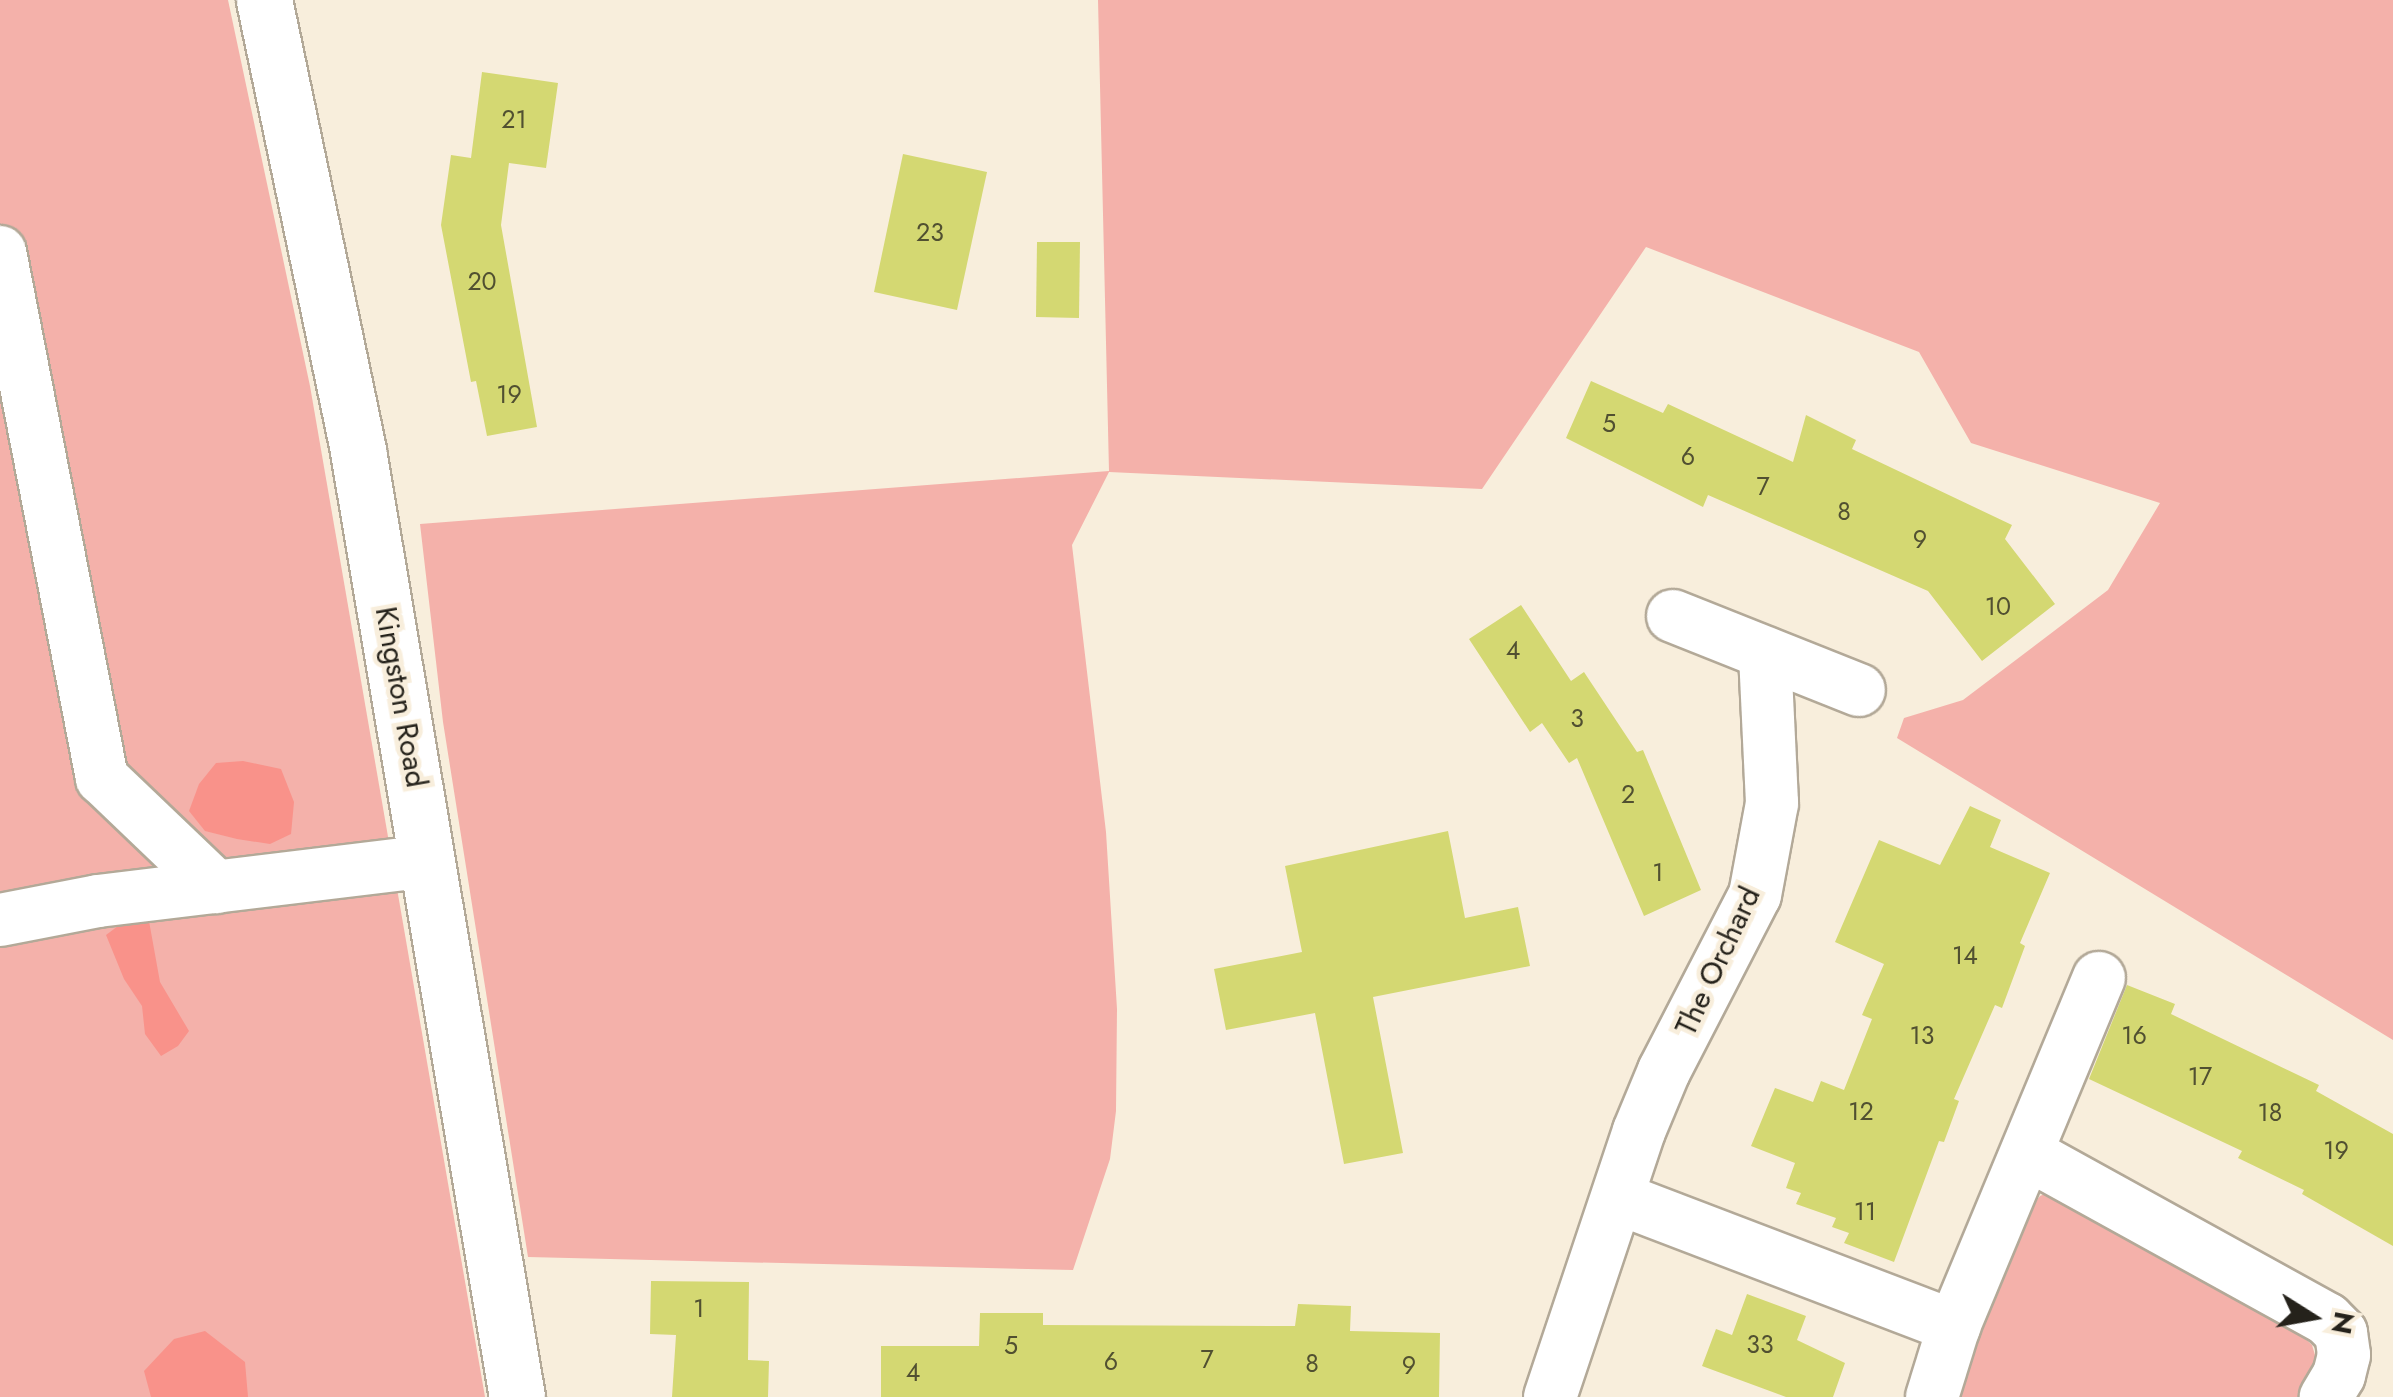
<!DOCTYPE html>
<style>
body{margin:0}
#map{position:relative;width:2393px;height:1397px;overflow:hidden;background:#f8eedc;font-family:Jost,sans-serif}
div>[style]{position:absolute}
.green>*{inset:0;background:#f4b1aa}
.forest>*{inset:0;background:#f9928a}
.building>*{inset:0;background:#d4d872}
.roads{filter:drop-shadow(2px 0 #b3a998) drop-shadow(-2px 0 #b3a998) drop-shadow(0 2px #b3a998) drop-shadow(0 -2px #b3a998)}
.minor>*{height:52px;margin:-26px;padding:0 26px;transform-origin:26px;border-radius:26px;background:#fff}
.major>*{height:55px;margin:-27.5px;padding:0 27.5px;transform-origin:27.5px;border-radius:27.5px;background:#fff}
span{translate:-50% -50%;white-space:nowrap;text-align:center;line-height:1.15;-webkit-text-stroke:9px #f8eedc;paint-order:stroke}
.number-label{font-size:25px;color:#515031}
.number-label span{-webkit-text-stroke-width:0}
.street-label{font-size:30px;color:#25221b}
.north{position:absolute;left:2263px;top:1267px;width:100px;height:100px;-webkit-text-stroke:8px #f8eedc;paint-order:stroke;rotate:101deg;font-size:28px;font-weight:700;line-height:40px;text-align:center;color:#25221b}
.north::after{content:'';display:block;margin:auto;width:35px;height:45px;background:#25221b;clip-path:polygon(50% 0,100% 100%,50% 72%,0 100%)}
</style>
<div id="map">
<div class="green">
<div style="clip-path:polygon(0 0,228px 0,310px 386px,485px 1397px,0 1397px)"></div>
<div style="clip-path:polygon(1098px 0,2393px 0,2393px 1040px,1897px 738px,1904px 718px,1963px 700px,2108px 590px,2160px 503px,1971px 443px,1919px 352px,1646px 247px,1482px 489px,1109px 472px,1072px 545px,1106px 832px,1117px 1009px,1116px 1111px,1110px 1159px,1073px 1270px,528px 1257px,443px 722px,420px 524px,1109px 471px)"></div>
<div style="clip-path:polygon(2049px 1192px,2296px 1330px,2312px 1345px,2318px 1365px,2303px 1397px,1950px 1397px,2023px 1217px,2040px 1196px)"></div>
</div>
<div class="forest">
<div style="clip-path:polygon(243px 761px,281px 769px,294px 802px,291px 834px,270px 844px,237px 839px,205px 831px,189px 811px,199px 784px,216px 763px)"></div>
<div style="clip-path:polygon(126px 920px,149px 921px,160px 982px,189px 1031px,178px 1046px,161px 1056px,145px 1034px,142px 1006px,124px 979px,106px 935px)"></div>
<div style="clip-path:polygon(205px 1331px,245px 1362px,248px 1397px,151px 1397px,144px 1371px,174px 1339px)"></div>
</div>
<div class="building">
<div style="clip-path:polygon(482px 72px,558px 83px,546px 168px,509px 163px,501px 225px,537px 427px,487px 436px,476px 381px,471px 382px,441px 225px,451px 155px,471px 158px)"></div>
<div style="clip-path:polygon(903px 154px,987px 172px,957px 310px,874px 292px)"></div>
<div style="clip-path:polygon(1037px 242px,1080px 242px,1079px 318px,1036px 317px)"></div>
<div style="clip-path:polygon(1591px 381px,1663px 413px,1668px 404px,1793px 462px,1806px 415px,1856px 440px,1852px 449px,2012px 525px,2005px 539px,2055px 604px,1982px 661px,1928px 591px,1708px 495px,1703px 507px,1566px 438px)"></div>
<div style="clip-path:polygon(1521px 605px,1571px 681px,1584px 672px,1637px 752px,1643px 750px,1701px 890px,1644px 916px,1577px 758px,1569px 763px,1542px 723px,1530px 732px,1469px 639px)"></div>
<div style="clip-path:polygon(1970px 806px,2001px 820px,1990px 847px,2050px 873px,2020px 943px,2025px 946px,2002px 1008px,1995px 1005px,1954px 1099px,1959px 1101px,1944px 1142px,1939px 1141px,1894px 1262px,1844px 1243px,1849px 1233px,1832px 1227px,1836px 1218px,1796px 1204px,1801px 1193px,1786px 1188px,1795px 1163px,1751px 1146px,1775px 1088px,1813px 1102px,1821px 1081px,1844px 1090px,1872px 1019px,1862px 1015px,1884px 964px,1835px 942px,1879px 840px,1940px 865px)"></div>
<div style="clip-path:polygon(1448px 831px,1465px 918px,1518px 907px,1530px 966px,1373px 997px,1403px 1153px,1344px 1164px,1315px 1013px,1226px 1030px,1214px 969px,1302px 952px,1285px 866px)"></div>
<div style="clip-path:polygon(2127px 985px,2175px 1004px,2171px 1014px,2319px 1085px,2316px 1091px,2393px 1134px,2393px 1246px,2302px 1194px,2304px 1190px,2238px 1158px,2242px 1151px,2089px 1079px)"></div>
<div style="clip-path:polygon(651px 1281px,749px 1282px,748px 1360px,769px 1361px,768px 1397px,672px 1397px,676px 1335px,650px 1334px)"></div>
<div style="clip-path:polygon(1747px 1294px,1806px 1316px,1797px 1340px,1845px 1363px,1833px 1397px,1786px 1397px,1702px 1366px,1716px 1329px,1732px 1335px)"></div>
<div style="clip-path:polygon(1298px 1304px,1351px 1306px,1350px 1331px,1440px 1333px,1439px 1397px,881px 1397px,881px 1346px,979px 1346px,980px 1313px,1043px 1313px,1043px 1325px,1295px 1326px)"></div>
</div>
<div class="roads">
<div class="minor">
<div style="left:0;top:252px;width:536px;rotate:79.03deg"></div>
<div style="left:102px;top:778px;width:158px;rotate:43.7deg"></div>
<div style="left:1673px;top:616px;width:200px;rotate:21.7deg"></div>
<div style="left:0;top:920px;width:100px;rotate:-11deg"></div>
<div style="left:98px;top:901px;width:332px;rotate:-6.9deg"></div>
<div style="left:2028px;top:1154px;width:342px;rotate:28.9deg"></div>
<div style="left:2327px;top:1319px;width:20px;rotate:45deg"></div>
<div style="left:2341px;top:1333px;width:22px;rotate:82deg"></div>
<div style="left:2344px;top:1355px;width:21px;rotate:104deg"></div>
<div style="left:2339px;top:1375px;width:26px;rotate:121deg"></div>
<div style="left:1618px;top:1198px;width:360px;rotate:20.9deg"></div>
<div style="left:1954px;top:1326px;width:377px;rotate:-67.4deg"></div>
<div style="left:1550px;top:1397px;width:280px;rotate:-71.5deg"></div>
<div style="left:1639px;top:1131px;width:65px;rotate:-67.4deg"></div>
<div style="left:1664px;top:1071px;width:198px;rotate:-62.7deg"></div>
<div style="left:1755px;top:895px;width:94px;rotate:-79.5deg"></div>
<div style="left:1772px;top:803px;width:150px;rotate:-92.7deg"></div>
<div style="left:1932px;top:1397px;width:74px;rotate:-72.8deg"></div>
</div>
<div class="major">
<div style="left:264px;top:0;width:461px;rotate:78.2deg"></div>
<div style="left:358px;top:451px;width:959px;rotate:80.46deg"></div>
</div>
</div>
<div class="number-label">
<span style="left:514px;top:119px">21</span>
<span style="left:930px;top:232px">23</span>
<span style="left:482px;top:281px">20</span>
<span style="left:509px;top:394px">19</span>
<span style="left:1609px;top:423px">5</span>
<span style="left:1688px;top:456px">6</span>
<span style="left:1763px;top:486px">7</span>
<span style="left:1844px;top:511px">8</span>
<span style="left:1920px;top:539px">9</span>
<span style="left:1998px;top:606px">10</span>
<span style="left:1513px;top:650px">4</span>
<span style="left:1577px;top:718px">3</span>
<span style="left:1628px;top:794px">2</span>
<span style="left:1658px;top:872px">1</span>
<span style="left:1965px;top:955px">14</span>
<span style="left:1922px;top:1035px">13</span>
<span style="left:2134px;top:1035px">16</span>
<span style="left:2200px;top:1076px">17</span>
<span style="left:1861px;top:1111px">12</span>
<span style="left:2270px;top:1112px">18</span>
<span style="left:2336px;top:1150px">19</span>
<span style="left:1865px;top:1211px">11</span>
<span style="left:699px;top:1308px">1</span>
<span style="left:1760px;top:1344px">33</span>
<span style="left:1011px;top:1345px">5</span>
<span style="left:1207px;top:1359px">7</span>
<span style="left:1111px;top:1361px">6</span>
<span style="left:1312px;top:1363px">8</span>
<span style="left:1409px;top:1365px">9</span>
<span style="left:913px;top:1372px">4</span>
</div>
<div class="street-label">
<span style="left:401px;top:697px;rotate:80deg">Kingston Road</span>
<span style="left:1718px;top:961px;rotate:-65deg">The Orchard</span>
</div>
<div class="north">N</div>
</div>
